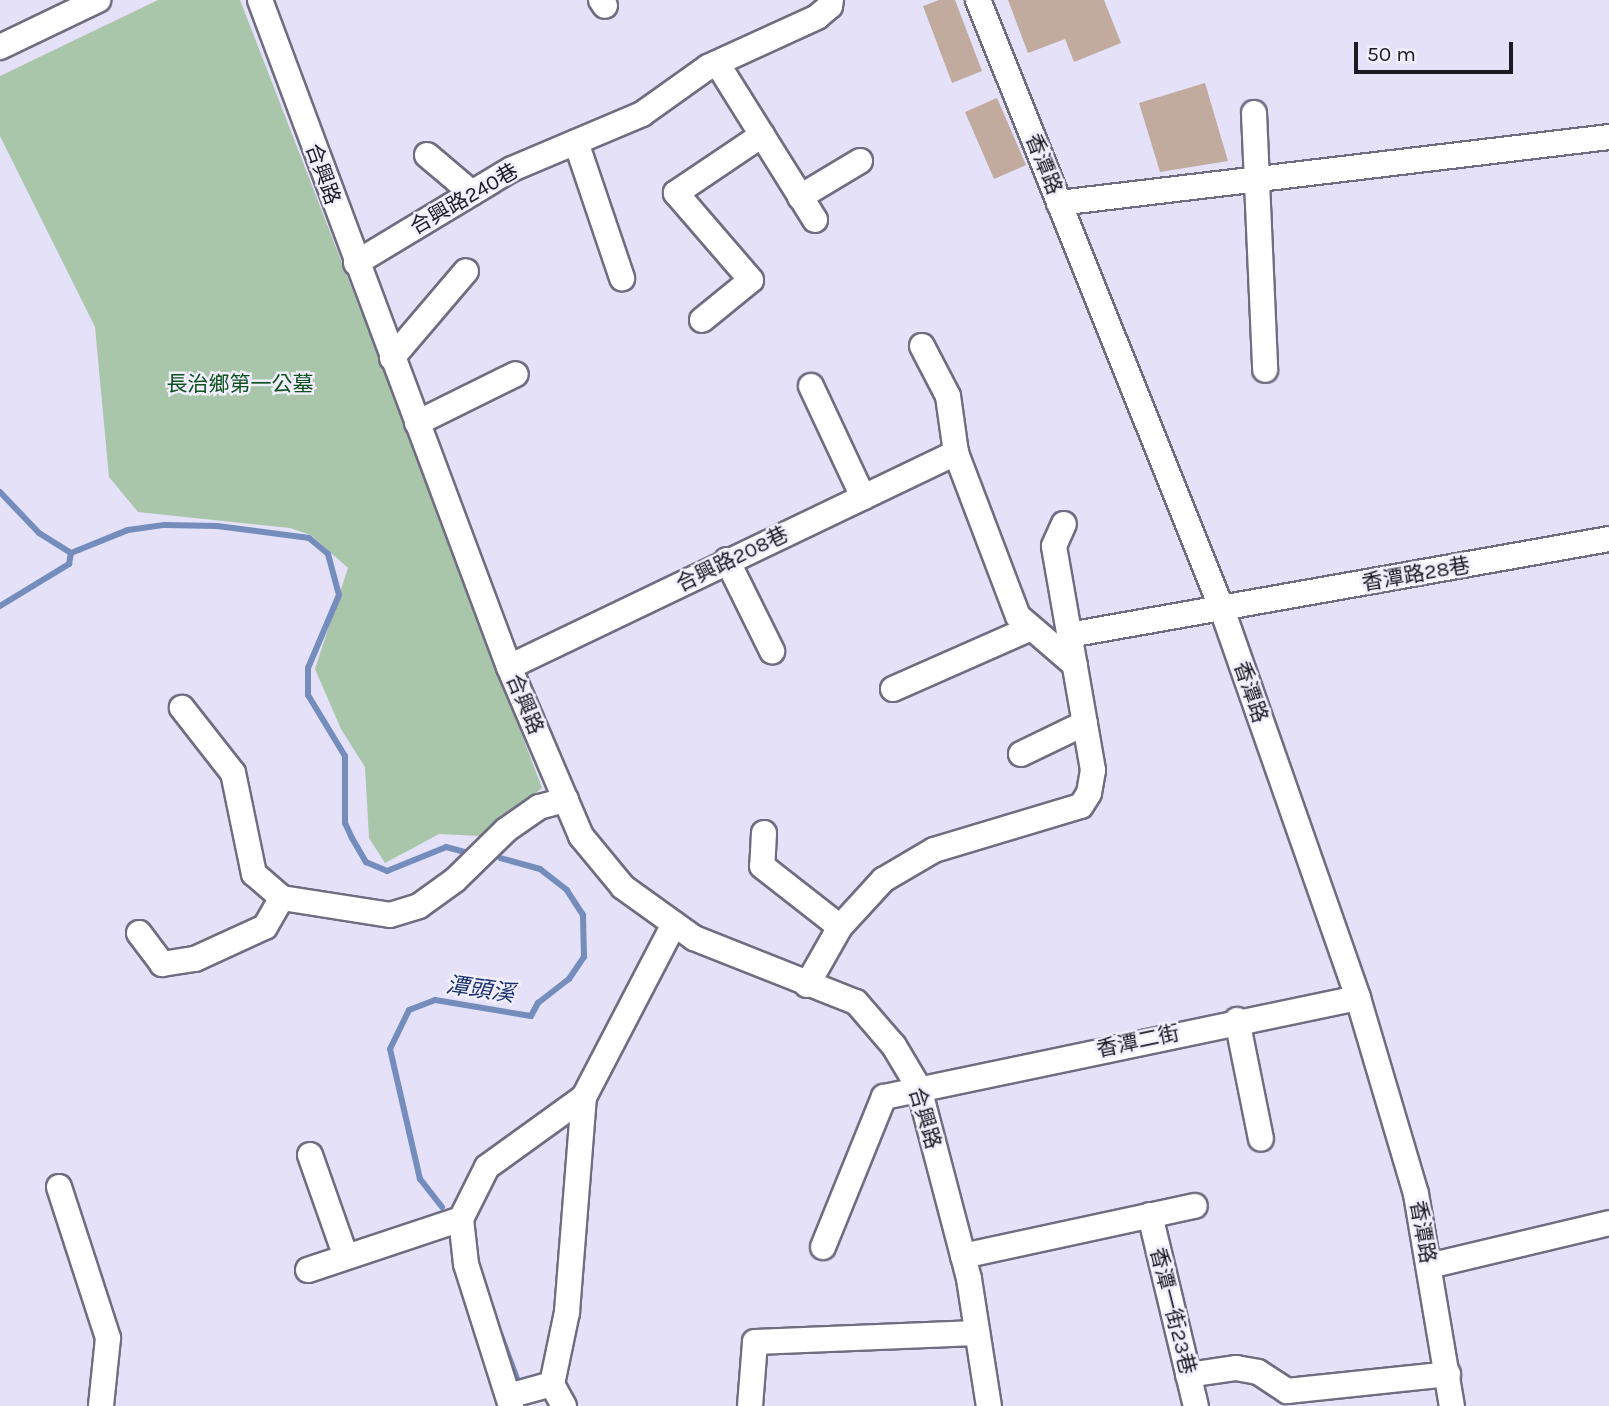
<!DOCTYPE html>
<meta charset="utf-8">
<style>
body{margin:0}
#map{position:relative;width:1609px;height:1406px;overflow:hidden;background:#e4e1f8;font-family:Karla,"Noto Sans TC",sans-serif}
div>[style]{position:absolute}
.green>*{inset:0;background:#a9c5aa}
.stream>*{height:6px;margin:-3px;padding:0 3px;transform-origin:3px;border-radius:3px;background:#758dbc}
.building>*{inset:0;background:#c1aa9e}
.roads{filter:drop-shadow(2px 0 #706d81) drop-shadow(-2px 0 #706d81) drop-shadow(0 2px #706d81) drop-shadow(0 -2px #706d81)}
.minor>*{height:24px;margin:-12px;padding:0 12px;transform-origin:12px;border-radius:12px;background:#fff}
span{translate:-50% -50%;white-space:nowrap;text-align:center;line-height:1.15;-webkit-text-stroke:5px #f1effd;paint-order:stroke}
.street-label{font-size:21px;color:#1c1a22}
.park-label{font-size:21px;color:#0d521d}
.water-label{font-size:23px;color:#19326d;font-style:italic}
.scale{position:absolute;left:1354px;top:42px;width:159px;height:32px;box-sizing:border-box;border:4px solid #1c1a22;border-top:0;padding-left:9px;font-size:21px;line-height:24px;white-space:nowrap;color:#1c1a22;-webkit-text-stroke:5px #f1effd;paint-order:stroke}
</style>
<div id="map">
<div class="green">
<div style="clip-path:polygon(158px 0,240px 0,396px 402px,542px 788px,480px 836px,439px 834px,385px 863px,369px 838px,365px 767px,341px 729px,315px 669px,348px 568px,311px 535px,290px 528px,138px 512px,109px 477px,95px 327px,0 136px,0 76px)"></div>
</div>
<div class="stream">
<div style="left:0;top:492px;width:57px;rotate:46.4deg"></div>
<div style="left:39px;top:533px;width:38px;rotate:32deg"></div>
<div style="left:71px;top:553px;width:61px;rotate:-22deg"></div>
<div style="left:128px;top:530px;width:37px;rotate:-8deg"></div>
<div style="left:165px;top:525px;width:52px;rotate:1.1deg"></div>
<div style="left:217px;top:526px;width:93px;rotate:7.4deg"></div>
<div style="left:309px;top:538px;width:25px;rotate:40deg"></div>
<div style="left:328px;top:554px;width:42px;rotate:75deg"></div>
<div style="left:339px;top:595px;width:79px;rotate:113deg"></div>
<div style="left:308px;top:668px;width:27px;rotate:90deg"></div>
<div style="left:308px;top:695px;width:71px;rotate:58.8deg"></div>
<div style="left:345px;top:756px;width:67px;rotate:90deg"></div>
<div style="left:345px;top:823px;width:17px;rotate:65deg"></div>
<div style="left:352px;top:838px;width:28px;rotate:60deg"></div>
<div style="left:366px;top:862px;width:23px;rotate:23deg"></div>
<div style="left:387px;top:871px;width:64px;rotate:-22.1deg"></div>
<div style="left:446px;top:847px;width:23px;rotate:15deg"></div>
<div style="left:0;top:606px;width:81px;rotate:-31.3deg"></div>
<div style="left:69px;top:564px;width:11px;rotate:-80deg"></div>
<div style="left:442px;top:1207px;width:36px;rotate:-128deg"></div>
<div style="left:420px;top:1179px;width:133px;rotate:-103deg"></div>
<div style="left:390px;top:1049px;width:43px;rotate:-64deg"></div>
<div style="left:409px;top:1010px;width:28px;rotate:-21deg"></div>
<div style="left:435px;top:1000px;width:97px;rotate:9.5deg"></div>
<div style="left:531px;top:1016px;width:15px;rotate:-62deg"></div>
<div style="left:538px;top:1003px;width:39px;rotate:-38deg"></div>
<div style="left:569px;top:979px;width:27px;rotate:-56deg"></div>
<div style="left:584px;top:957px;width:42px;rotate:-91.4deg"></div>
<div style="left:583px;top:915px;width:30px;rotate:-123deg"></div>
<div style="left:567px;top:890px;width:34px;rotate:-142deg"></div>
<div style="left:540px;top:869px;width:41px;rotate:-164.6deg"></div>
<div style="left:500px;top:1333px;width:54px;rotate:69.6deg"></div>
</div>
<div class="building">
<div style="clip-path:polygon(939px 0,955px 0,982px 71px,952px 83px,923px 6px)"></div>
<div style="clip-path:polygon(1008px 0,1104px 0,1121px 43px,1074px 62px,1065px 39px,1028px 53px)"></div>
<div style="clip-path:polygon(1205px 83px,1228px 161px,1160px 172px,1139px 103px)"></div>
<div style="clip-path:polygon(997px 98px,1026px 165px,994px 179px,965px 112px)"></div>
</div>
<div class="roads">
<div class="minor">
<div style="left:260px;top:0;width:712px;rotate:69.53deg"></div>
<div style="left:509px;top:667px;width:184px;rotate:66.9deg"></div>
<div style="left:581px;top:836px;width:66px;rotate:50.5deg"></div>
<div style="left:623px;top:887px;width:87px;rotate:35.7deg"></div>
<div style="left:694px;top:938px;width:174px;rotate:21.6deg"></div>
<div style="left:856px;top:1002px;width:58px;rotate:49.2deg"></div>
<div style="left:894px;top:1046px;width:49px;rotate:59.2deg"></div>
<div style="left:919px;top:1088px;width:197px;rotate:75.3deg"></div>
<div style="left:969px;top:1279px;width:129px;rotate:81.1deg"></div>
<div style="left:601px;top:0;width:7px;rotate:56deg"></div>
<div style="left:978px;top:0;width:656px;rotate:68.17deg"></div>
<div style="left:1222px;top:609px;width:412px;rotate:70.7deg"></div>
<div style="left:1358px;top:998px;width:204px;rotate:73.5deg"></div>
<div style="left:1416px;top:1194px;width:215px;rotate:80.4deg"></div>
<div style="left:0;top:47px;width:109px;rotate:-25.6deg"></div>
<div style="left:717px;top:63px;width:185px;rotate:58deg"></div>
<div style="left:1254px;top:113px;width:257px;rotate:87.5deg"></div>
<div style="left:576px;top:142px;width:144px;rotate:71.3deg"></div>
<div style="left:427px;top:155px;width:59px;rotate:40.2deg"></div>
<div style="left:800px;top:197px;width:70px;rotate:-31deg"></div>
<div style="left:1059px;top:203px;width:554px;rotate:-6.84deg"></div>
<div style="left:356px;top:263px;width:182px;rotate:-31.1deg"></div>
<div style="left:512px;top:169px;width:141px;rotate:-22.9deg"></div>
<div style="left:642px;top:114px;width:81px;rotate:-35.5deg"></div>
<div style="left:708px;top:67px;width:120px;rotate:-24.6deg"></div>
<div style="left:817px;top:17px;width:17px;rotate:-40deg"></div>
<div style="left:830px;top:6px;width:6px;rotate:-81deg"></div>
<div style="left:702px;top:320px;width:63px;rotate:-39.2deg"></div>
<div style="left:751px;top:280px;width:115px;rotate:-130.8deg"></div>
<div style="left:676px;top:193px;width:104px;rotate:-34deg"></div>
<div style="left:922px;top:346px;width:56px;rotate:62.5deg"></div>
<div style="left:948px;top:396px;width:58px;rotate:82deg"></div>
<div style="left:392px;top:358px;width:114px;rotate:-49.6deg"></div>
<div style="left:811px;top:386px;width:123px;rotate:64.9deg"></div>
<div style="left:417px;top:423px;width:110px;rotate:-26.3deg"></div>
<div style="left:727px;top:560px;width:102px;rotate:63.7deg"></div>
<div style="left:1069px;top:635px;width:548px;rotate:-10.08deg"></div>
<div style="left:509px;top:667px;width:496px;rotate:-25.6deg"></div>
<div style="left:956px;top:453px;width:174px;rotate:69.2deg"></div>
<div style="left:1018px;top:616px;width:75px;rotate:40.7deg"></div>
<div style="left:893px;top:689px;width:151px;rotate:-23.8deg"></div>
<div style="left:1021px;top:754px;width:71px;rotate:-25.8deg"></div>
<div style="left:764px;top:833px;width:33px;rotate:93deg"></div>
<div style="left:762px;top:866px;width:99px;rotate:38deg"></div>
<div style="left:282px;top:898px;width:109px;rotate:8.9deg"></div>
<div style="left:390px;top:915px;width:30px;rotate:-17deg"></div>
<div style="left:419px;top:906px;width:44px;rotate:-35.8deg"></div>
<div style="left:455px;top:880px;width:71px;rotate:-44.4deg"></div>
<div style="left:506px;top:830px;width:40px;rotate:-34.9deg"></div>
<div style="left:539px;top:807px;width:28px;rotate:-15deg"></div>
<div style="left:139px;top:933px;width:39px;rotate:53deg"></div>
<div style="left:162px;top:964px;width:33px;rotate:-9deg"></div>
<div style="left:195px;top:959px;width:77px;rotate:-24.6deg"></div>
<div style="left:265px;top:927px;width:34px;rotate:-60deg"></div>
<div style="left:282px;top:898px;width:37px;rotate:-139deg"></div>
<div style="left:254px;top:874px;width:103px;rotate:-101.7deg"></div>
<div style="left:233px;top:773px;width:83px;rotate:-128.1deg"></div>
<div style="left:807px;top:985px;width:67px;rotate:-60.4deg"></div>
<div style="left:840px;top:927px;width:64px;rotate:-47.5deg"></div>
<div style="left:883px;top:880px;width:59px;rotate:-30.5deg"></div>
<div style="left:934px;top:850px;width:153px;rotate:-16.7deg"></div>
<div style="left:1081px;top:806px;width:15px;rotate:-58deg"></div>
<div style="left:1089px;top:793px;width:23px;rotate:-80deg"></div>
<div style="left:1093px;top:770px;width:227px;rotate:-99.9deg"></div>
<div style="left:1054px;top:546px;width:24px;rotate:-66deg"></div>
<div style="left:1237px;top:1020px;width:121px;rotate:78.6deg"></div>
<div style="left:310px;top:1155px;width:108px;rotate:70.6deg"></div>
<div style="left:59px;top:1187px;width:159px;rotate:72deg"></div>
<div style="left:108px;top:1338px;width:68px;rotate:95.9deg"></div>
<div style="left:1150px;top:1215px;width:196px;rotate:76.5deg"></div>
<div style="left:823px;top:1247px;width:162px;rotate:-67.9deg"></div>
<div style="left:884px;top:1097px;width:484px;rotate:-11.8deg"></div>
<div style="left:963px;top:1256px;width:237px;rotate:-12.2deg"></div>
<div style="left:1429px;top:1266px;width:185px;rotate:-13.4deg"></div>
<div style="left:308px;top:1270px;width:161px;rotate:-18.4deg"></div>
<div style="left:1188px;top:1375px;width:49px;rotate:-8.3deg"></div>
<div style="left:1236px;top:1368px;width:22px;rotate:10deg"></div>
<div style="left:1258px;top:1372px;width:35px;rotate:33deg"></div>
<div style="left:1287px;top:1391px;width:162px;rotate:-6deg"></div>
<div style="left:512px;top:1395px;width:41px;rotate:-15.4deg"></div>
<div style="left:511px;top:1406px;width:149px;rotate:-107.6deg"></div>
<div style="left:466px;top:1264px;width:45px;rotate:-96.3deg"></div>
<div style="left:461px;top:1219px;width:58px;rotate:-63.4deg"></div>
<div style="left:487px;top:1167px;width:120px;rotate:-35.8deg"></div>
<div style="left:584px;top:1097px;width:195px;rotate:-62.5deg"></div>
<div style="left:564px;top:1406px;width:25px;rotate:-119deg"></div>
<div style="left:552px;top:1384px;width:74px;rotate:-78.2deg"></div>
<div style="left:567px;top:1312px;width:216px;rotate:-85.5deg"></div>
<div style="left:750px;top:1406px;width:64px;rotate:-85.5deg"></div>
<div style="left:755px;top:1342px;width:222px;rotate:-2.3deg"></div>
</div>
</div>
<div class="street-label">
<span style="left:1044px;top:164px;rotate:68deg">香潭路</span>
<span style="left:323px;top:174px;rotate:70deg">合興路</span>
<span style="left:464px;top:199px;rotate:-30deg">合興路240巷</span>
<span style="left:732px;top:559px;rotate:-26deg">合興路208巷</span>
<span style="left:1416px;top:574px;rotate:-10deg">香潭路28巷</span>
<span style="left:1251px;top:692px;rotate:71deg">香潭路</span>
<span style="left:525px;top:704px;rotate:67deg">合興路</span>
<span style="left:1138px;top:1041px;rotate:-12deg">香潭二街</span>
<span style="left:925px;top:1118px;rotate:73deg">合興路</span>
<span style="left:1423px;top:1232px;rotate:80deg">香潭路</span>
<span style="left:1173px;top:1311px;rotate:76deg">香潭一街23巷</span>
</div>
<div class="park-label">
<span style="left:240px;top:384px">長治鄉第一公墓</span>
</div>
<div class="water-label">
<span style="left:480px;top:990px;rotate:8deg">潭頭溪</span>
</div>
<div class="scale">50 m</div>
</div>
